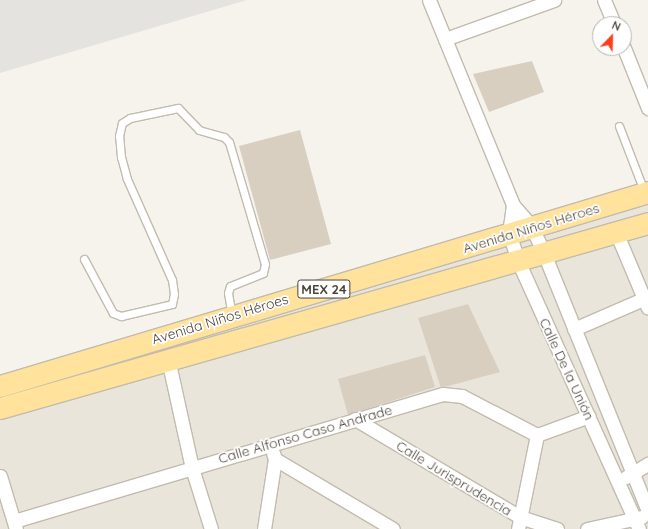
<!DOCTYPE html>
<meta charset="utf-8">
<style>
body{margin:0}
#map{position:relative;width:648px;height:529px;overflow:hidden;background:#f6f3ec;font-family:Quicksand,sans-serif}
div>[style]{position:absolute}
.residential>*{inset:0;background:#eae5da}
.parking>*{inset:0;background:#e5e3e0}
.building>*{inset:0;background:#d8cfc1}
.roads{filter:drop-shadow(1px 0 #c2bbae) drop-shadow(-1px 0 #c2bbae) drop-shadow(0 1px #c2bbae) drop-shadow(0 -1px #c2bbae)}
.lane>*{height:7px;margin:-3.5px;padding:0 3.5px;transform-origin:3.5px;border-radius:3.5px;background:#fff}
.street>*{height:13px;margin:-6.5px;padding:0 6.5px;transform-origin:6.5px;border-radius:6.5px;background:#fff}
.primary>*{height:21px;margin:-10.5px;padding:0 10.5px;transform-origin:10.5px;border-radius:10.5px;background:#ffe39c}
span{translate:-50% -50%;white-space:nowrap;text-align:center;line-height:1.15;-webkit-text-stroke:3.5px #fff;paint-order:stroke}
.shield-label span{padding:1px 3px;background:#fff;border:1px solid;border-radius:3px;-webkit-text-stroke-width:0}
.shield-label{font-size:13px;color:#4b4439;font-weight:700}
.street-label{font-size:14px;color:#4b4439}
.north{position:absolute;left:592px;top:16px;width:40px;height:40px;box-sizing:border-box;background:#fff;border:1px solid #b7b4b0;border-radius:50%;rotate:23deg;font-size:11px;font-weight:700;line-height:16px;text-align:center;color:#4b4439}
.north::after{content:'';display:block;margin:auto;width:14px;height:18px;background:#fc3f1d;clip-path:polygon(50% 0,100% 100%,50% 72%,0 100%)}
</style>
<div id="map">
<div class="residential">
<div style="clip-path:polygon(648px 203px,648px 529px,0 529px,0 390px)"></div>
</div>
<div class="parking">
<div style="clip-path:polygon(0 0,247px 0,0 73px)"></div>
</div>
<div class="building">
<div style="clip-path:polygon(532px 61px,544px 92px,489px 112px,473px 74px)"></div>
<div style="clip-path:polygon(300px 130px,331px 244px,270px 260px,239px 146px)"></div>
<div style="clip-path:polygon(468px 304px,500px 372px,441px 388px,418px 318px)"></div>
<div style="clip-path:polygon(425px 355px,435px 387px,348px 415px,338px 379px)"></div>
</div>
<div class="roads">
<div class="lane">
<div style="left:619px;top:126px;width:70px;rotate:69deg"></div>
<div style="left:84px;top:259px;width:61px;rotate:61.8deg"></div>
<div style="left:113px;top:313px;width:9px;rotate:21deg"></div>
<div style="left:121px;top:316px;width:52px;rotate:-13.2deg"></div>
<div style="left:172px;top:304px;width:10px;rotate:-79deg"></div>
<div style="left:174px;top:294px;width:14px;rotate:-98deg"></div>
<div style="left:172px;top:280px;width:111px;rotate:-114deg"></div>
<div style="left:127px;top:179px;width:23px;rotate:-105deg"></div>
<div style="left:121px;top:157px;width:21px;rotate:-95deg"></div>
<div style="left:119px;top:136px;width:13px;rotate:-77deg"></div>
<div style="left:122px;top:123px;width:9px;rotate:-32deg"></div>
<div style="left:130px;top:118px;width:49px;rotate:-11.8deg"></div>
<div style="left:178px;top:108px;width:30px;rotate:46deg"></div>
<div style="left:199px;top:130px;width:26px;rotate:16deg"></div>
<div style="left:224px;top:137px;width:7px;rotate:45deg"></div>
<div style="left:229px;top:142px;width:127px;rotate:73.6deg"></div>
<div style="left:265px;top:264px;width:9px;rotate:103deg"></div>
<div style="left:263px;top:273px;width:35px;rotate:158deg"></div>
<div style="left:230px;top:286px;width:7px;rotate:106deg"></div>
<div style="left:228px;top:293px;width:22px;rotate:80deg"></div>
</div>
<div class="street">
<div style="left:429px;top:0;width:222px;rotate:67.7deg"></div>
<div style="left:513px;top:205px;width:28px;rotate:49deg"></div>
<div style="left:531px;top:226px;width:28px;rotate:64deg"></div>
<div style="left:543px;top:251px;width:280px;rotate:68deg"></div>
<div style="left:604px;top:0;width:26px;rotate:67deg"></div>
<div style="left:445px;top:39px;width:116px;rotate:-19.7deg"></div>
<div style="left:624px;top:48px;width:65px;rotate:68.2deg"></div>
<div style="left:513px;top:205px;width:28px;rotate:98deg"></div>
<div style="left:509px;top:233px;width:29px;rotate:72deg"></div>
<div style="left:518px;top:261px;width:294px;rotate:65.7deg"></div>
<div style="left:616px;top:232px;width:82px;rotate:67.2deg"></div>
<div style="left:574px;top:329px;width:81px;rotate:-23.4deg"></div>
<div style="left:168px;top:359px;width:112px;rotate:77.6deg"></div>
<div style="left:192px;top:468px;width:64px;rotate:72.7deg"></div>
<div style="left:355px;top:419px;width:192px;rotate:30.7deg"></div>
<div style="left:520px;top:517px;width:39px;rotate:18deg"></div>
<div style="left:275px;top:459px;width:137px;rotate:30.7deg"></div>
<div style="left:0;top:476px;width:55px;rotate:73.2deg"></div>
<div style="left:626px;top:477px;width:26px;rotate:-31deg"></div>
<div style="left:14px;top:521px;width:447px;rotate:-16.5deg"></div>
<div style="left:443px;top:394px;width:19px;rotate:6deg"></div>
<div style="left:462px;top:396px;width:85px;rotate:27.5deg"></div>
<div style="left:537px;top:435px;width:55px;rotate:-20.1deg"></div>
<div style="left:264px;top:529px;width:71px;rotate:-81.1deg"></div>
<div style="left:275px;top:459px;width:6px;rotate:-108deg"></div>
<div style="left:518px;top:529px;width:96px;rotate:-78.6deg"></div>
<div style="left:587px;top:529px;width:56px;rotate:-12.3deg"></div>
</div>
<div class="primary">
<div style="left:0;top:386px;width:676px;rotate:-16.67deg"></div>
<div style="left:0;top:408px;width:674px;rotate:-15.93deg"></div>
</div>
</div>
<div class="shield-label">
<span style="left:324px;top:289px">MEX 24</span>
</div>
<div class="street-label">
<span style="left:531px;top:228px;rotate:-17deg">Avenida Niños Héroes</span>
<span style="left:220px;top:319px;rotate:-17deg">Avenida Niños Héroes</span>
<span style="left:567px;top:369px;rotate:65deg">Calle De la Unión</span>
<span style="left:305px;top:434px;rotate:-16deg">Calle Alfonso Caso Andrade</span>
<span style="left:454px;top:478px;rotate:31deg">Calle Jurisprudencia</span>
</div>
<div class="north">N</div>
</div>
